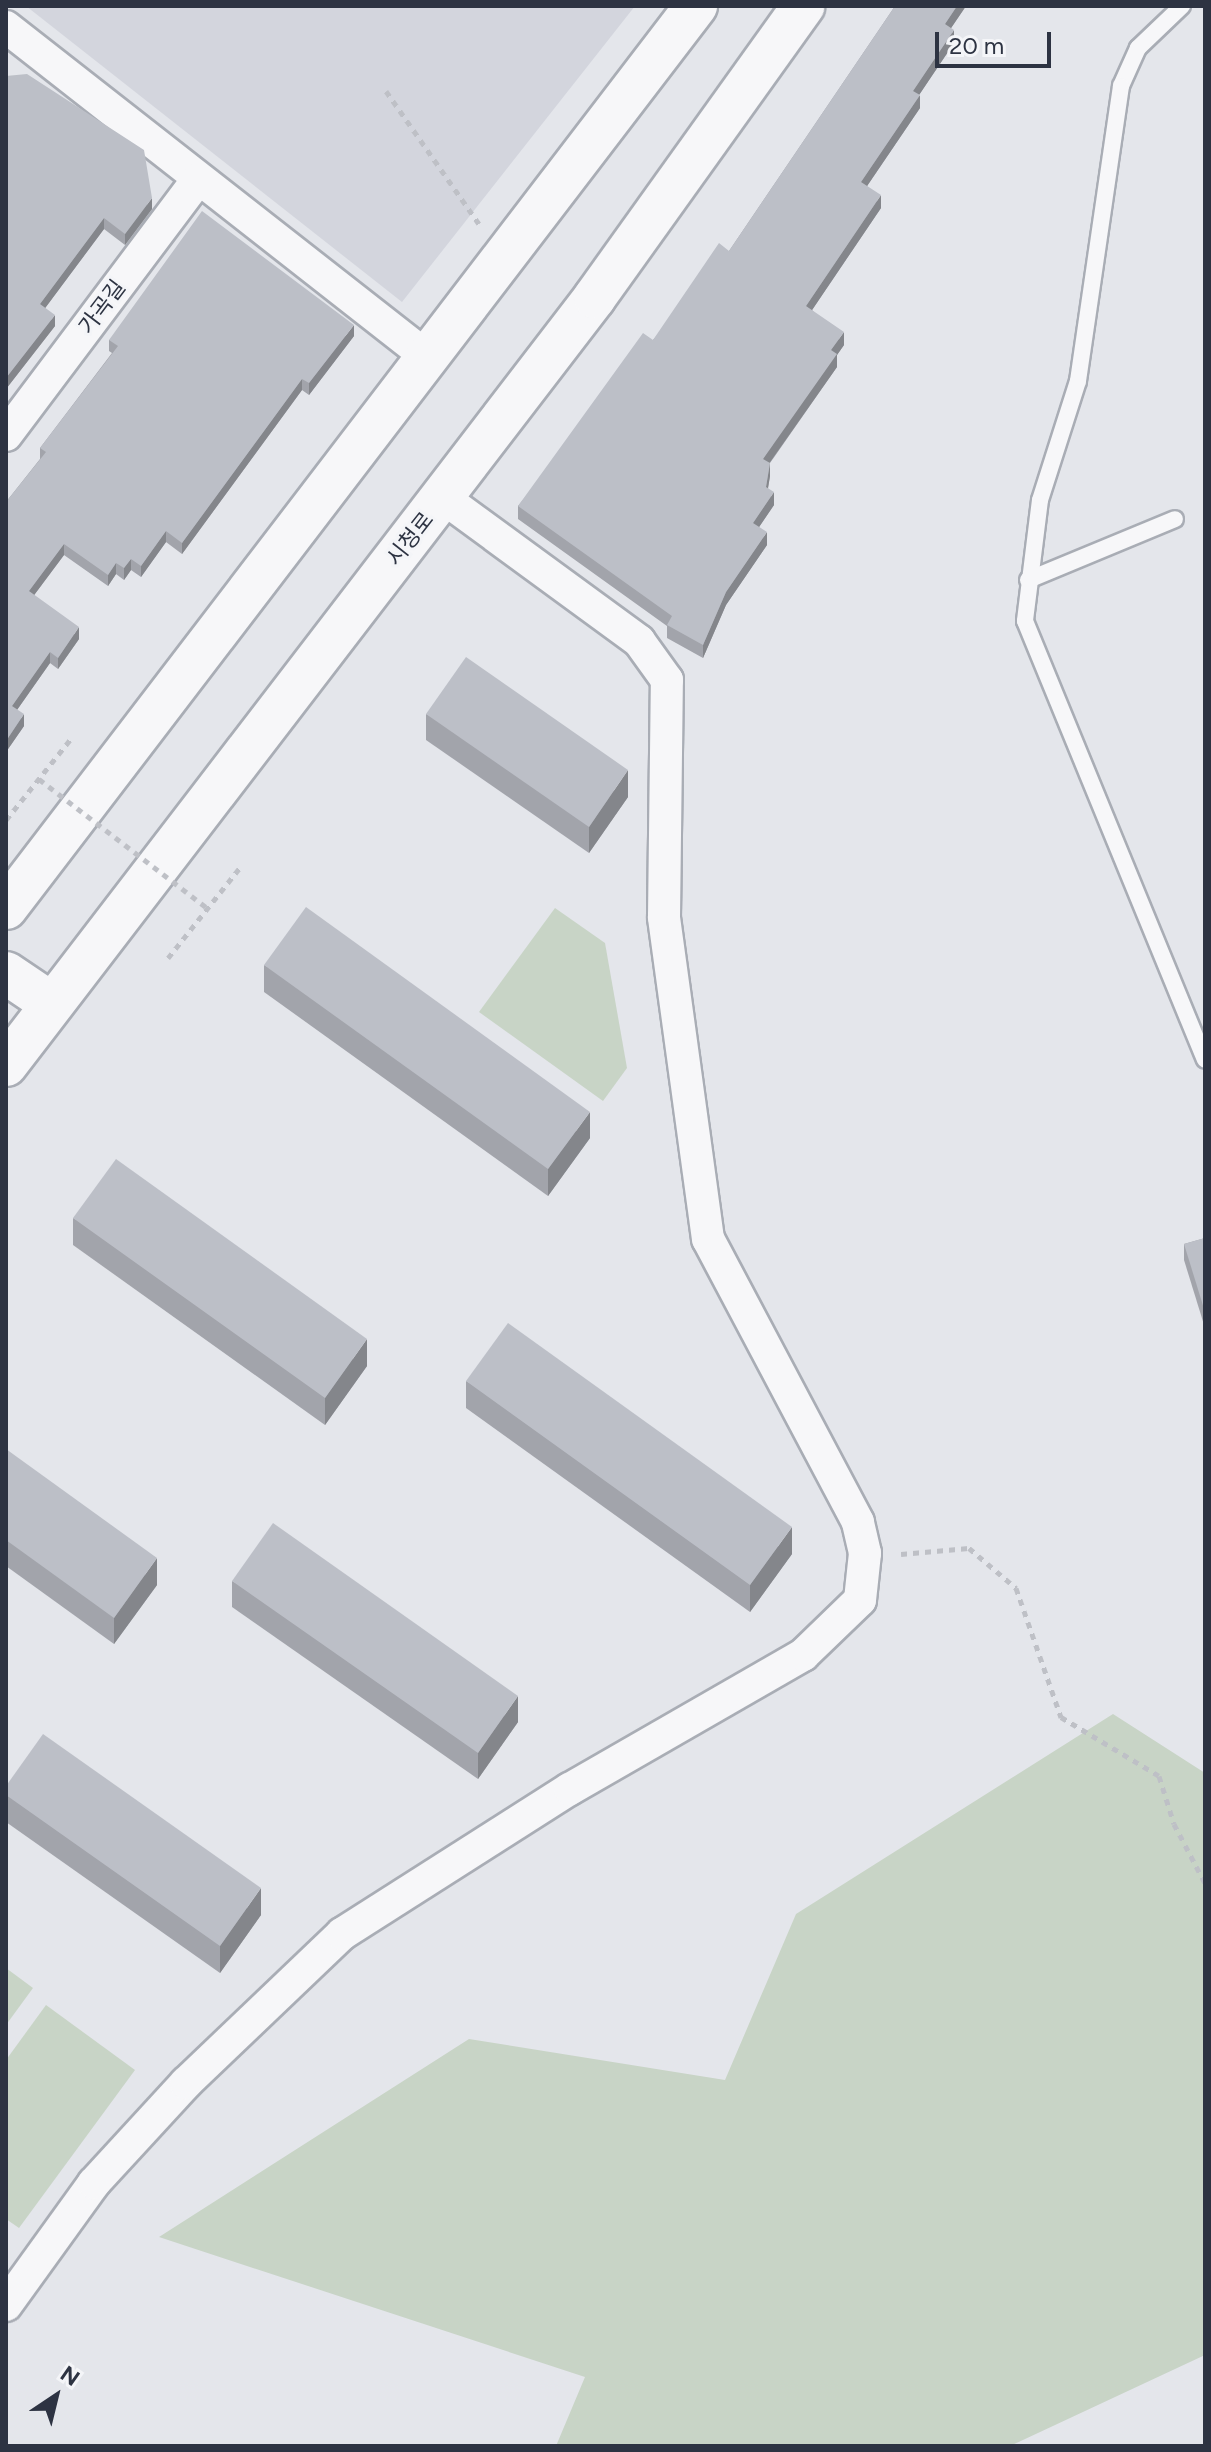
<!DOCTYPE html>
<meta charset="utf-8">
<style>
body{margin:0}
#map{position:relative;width:1211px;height:2452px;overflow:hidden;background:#e4e6eb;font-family:Figtree,"Noto Sans KR",sans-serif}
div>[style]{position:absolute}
.built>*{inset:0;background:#d3d5dd}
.green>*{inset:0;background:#c8d4c6}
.path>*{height:5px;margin-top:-2.5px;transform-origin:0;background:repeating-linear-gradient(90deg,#bec0c6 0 6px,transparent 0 12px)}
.roads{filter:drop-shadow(2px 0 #a9adb5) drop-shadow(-2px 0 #a9adb5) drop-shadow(0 2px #a9adb5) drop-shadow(0 -2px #a9adb5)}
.service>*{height:16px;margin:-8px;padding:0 8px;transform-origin:8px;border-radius:8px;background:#f7f7f9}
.minor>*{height:32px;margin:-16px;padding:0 16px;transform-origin:16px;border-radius:16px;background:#f7f7f9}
.tertiary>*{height:42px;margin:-21px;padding:0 21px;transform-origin:21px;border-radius:21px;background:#f7f7f9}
.path-bridge>*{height:5px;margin-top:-2.5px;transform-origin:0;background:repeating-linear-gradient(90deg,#bec0c6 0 6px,transparent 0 12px)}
.wall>*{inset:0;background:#a2a4ab}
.shaded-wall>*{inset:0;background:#84868b}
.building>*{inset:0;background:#bcbfc7}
span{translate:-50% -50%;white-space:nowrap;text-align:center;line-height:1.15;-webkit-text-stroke:6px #f4f5f8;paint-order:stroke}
.street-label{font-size:22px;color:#2d3342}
.frame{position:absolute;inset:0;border:8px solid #2d3342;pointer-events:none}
.north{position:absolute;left:16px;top:2356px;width:80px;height:80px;-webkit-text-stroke:6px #f4f5f8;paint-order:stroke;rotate:35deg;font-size:22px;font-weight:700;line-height:32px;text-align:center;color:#2d3342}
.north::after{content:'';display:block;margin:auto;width:28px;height:36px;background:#2d3342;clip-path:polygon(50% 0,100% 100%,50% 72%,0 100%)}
.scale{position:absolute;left:935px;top:32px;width:116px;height:36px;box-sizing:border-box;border:4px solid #2d3342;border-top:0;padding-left:10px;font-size:24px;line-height:28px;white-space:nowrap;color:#2d3342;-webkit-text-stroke:6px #f4f5f8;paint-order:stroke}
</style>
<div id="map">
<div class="built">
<div style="clip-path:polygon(26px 6px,635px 6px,402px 302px)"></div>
</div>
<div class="green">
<div style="clip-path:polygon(555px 908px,605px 943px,627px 1068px,603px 1101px,479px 1012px)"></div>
<div style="clip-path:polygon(1113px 1714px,1205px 1773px,1205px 2355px,1010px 2446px,556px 2446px,585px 2377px,159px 2237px,469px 2039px,725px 2080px,796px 1914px)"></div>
<div style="clip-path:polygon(6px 1968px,33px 1988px,6px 2025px)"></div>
<div style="clip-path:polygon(46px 2005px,135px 2070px,19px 2228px,6px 2219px,6px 2060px)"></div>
</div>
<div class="path">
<div style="left:386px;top:91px;width:162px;rotate:55deg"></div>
<div style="left:6px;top:820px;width:107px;rotate:-51.4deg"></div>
<div style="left:168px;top:958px;width:119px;rotate:-51.5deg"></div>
<div style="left:901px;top:1554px;width:68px;rotate:-5deg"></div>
<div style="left:969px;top:1548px;width:62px;rotate:40.4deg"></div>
<div style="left:1016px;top:1588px;width:137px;rotate:70.8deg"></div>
<div style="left:1061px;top:1717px;width:114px;rotate:31deg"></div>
<div style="left:1159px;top:1776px;width:50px;rotate:72.6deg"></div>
<div style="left:1174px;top:1824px;width:67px;rotate:62.3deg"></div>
</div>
<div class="roads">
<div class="service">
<div style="left:1182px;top:6px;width:61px;rotate:136.3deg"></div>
<div style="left:1138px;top:48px;width:42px;rotate:114.1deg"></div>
<div style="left:1121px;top:86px;width:298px;rotate:98.3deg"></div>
<div style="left:1078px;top:381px;width:125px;rotate:107.7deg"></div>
<div style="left:1040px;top:500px;width:122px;rotate:97.1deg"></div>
<div style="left:1025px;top:621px;width:474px;rotate:67.7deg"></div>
<div style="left:1028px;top:580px;width:159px;rotate:-22.5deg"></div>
</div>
<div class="minor">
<div style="left:6px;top:27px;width:539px;rotate:38.06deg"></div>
<div style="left:6px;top:435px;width:320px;rotate:-53.1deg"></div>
<div style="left:6px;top:2305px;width:150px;rotate:-54.2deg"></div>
<div style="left:94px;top:2183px;width:136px;rotate:-47.4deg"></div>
<div style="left:186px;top:2083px;width:216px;rotate:-43.7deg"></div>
<div style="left:342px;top:1934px;width:270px;rotate:-32.5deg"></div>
<div style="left:570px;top:1789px;width:269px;rotate:-29.9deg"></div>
<div style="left:803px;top:1655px;width:79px;rotate:-44deg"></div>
<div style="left:860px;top:1600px;width:47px;rotate:-83.9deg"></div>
<div style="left:865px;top:1553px;width:32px;rotate:-103deg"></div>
<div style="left:858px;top:1522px;width:320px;rotate:-117.9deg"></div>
<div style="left:708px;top:1239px;width:325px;rotate:-97.8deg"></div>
<div style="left:664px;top:917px;width:237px;rotate:-89.3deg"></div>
<div style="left:667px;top:680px;width:48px;rotate:-125.7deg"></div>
<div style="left:639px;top:641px;width:244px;rotate:-143.8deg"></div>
</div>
<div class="tertiary">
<div style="left:6px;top:908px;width:1136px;rotate:-52.59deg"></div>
<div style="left:6px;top:973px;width:55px;rotate:34deg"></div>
<div style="left:6px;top:1065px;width:968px;rotate:-52.51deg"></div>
<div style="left:595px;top:297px;width:358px;rotate:-54.4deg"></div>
</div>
</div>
<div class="path-bridge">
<div style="left:39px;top:779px;width:212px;rotate:37.5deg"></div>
</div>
<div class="wall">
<div style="clip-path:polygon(895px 6px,966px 6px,951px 28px,954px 43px,919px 95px,920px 108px,867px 186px,881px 208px,812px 310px,844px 345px,837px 355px,837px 367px,770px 463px,770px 476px,768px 488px,774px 505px,759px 527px,767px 545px,726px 605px,703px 658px,667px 638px,667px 626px,518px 519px,518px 506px,653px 340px,729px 251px)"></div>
<div style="clip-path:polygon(6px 76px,152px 209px,125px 245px,104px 229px,45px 308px,55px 326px,6px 389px)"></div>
<div style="clip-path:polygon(354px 336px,309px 395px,302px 390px,182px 554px,166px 542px,141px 577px,131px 570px,124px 580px,116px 574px,108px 586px,64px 555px,34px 595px,79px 639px,58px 669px,50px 663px,17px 710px,24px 726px,6px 752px,6px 502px,40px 459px,40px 448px,112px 353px,109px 351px,109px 340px)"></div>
<div style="clip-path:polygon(426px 714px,628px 797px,589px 853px,426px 740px)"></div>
<div style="clip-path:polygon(264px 965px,590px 1138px,548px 1196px,264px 992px)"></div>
<div style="clip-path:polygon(73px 1218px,367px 1366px,325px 1425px,73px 1245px)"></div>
<div style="clip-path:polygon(1205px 1238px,1205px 1328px,1184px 1260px,1184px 1244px)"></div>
<div style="clip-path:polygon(466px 1381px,792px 1554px,750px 1612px,466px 1408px)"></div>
<div style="clip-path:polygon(6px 1449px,157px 1585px,114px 1644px,6px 1566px)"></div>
<div style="clip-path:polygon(232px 1581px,518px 1722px,478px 1779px,232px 1607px)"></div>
<div style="clip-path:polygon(6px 1786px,261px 1915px,220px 1973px,6px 1822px)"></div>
</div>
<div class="shaded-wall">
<div style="clip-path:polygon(957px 6px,966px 6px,945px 37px,945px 24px)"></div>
<div style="clip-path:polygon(954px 30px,954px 43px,913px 104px,913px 91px)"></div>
<div style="clip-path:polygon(920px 95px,920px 108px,861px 195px,861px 182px)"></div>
<div style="clip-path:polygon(881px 195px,881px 208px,806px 319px,806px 306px)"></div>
<div style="clip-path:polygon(152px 198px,152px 209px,125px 245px,125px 234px)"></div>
<div style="clip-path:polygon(104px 218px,104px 229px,40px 315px,40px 304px)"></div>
<div style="clip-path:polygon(55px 315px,55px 326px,6px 389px,6px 378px)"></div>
<div style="clip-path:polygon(354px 325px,354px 336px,309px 395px,309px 383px)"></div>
<div style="clip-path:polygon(844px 332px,844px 345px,837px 355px,837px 367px,763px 472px,763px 459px,831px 350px)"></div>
<div style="clip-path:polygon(302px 379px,302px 390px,182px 554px,182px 543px)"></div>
<div style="clip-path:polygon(770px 463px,770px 476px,766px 500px,766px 487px)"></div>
<div style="clip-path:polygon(774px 492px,774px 505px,753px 536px,753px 523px)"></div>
<div style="clip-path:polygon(166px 531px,166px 542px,141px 577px,141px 566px)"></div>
<div style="clip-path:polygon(767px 532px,767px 545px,726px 605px,703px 658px,703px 645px,726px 592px)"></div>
<div style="clip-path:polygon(64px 544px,64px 555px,29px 602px,29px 591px)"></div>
<div style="clip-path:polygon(131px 559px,131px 570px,124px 580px,124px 568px)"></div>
<div style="clip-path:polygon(116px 563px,116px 574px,108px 586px,108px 575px)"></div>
<div style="clip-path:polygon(79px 627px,79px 639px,58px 669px,58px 658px)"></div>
<div style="clip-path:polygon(50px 652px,50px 663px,12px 717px,12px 706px)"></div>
<div style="clip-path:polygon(24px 714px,24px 726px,6px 752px,6px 741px)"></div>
<div style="clip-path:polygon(628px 770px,628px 797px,589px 853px,589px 827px)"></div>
<div style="clip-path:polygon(590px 1112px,590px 1138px,548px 1196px,548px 1169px)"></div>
<div style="clip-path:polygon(367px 1339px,367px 1366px,325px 1425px,325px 1398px)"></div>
<div style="clip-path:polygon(792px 1527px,792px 1554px,750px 1612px,750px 1585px)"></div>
<div style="clip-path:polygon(157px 1558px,157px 1585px,114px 1644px,114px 1618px)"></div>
<div style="clip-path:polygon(518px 1696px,518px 1722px,478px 1779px,478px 1753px)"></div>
<div style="clip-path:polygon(261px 1888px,261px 1915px,220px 1973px,220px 1946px)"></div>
</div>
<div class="building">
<div style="clip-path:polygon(895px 6px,957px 6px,945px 24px,954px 30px,913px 91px,920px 95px,861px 182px,881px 195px,806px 306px,844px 332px,831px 350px,837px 354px,763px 459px,770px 463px,766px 487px,774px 492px,753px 523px,767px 532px,726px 592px,703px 645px,667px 625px,672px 616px,518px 506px,643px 333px,653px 340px,719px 243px,729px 251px)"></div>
<div style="clip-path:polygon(27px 74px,144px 150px,152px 198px,125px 234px,104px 218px,40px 304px,55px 315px,6px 378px,6px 76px)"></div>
<div style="clip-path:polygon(202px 211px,354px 325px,309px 383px,302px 379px,182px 543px,166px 531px,141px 566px,131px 559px,124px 568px,116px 563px,108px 575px,64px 544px,29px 591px,79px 627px,58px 658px,50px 652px,12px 706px,24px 714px,6px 741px,6px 502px,46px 452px,40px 448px,118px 346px,109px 340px)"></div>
<div style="clip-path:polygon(466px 657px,628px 770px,589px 827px,426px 714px)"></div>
<div style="clip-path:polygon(306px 907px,590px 1112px,548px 1169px,264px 965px)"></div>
<div style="clip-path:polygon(116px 1159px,367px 1339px,325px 1398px,73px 1218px)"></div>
<div style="clip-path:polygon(1205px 1238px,1205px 1312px,1184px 1244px)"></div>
<div style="clip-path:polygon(508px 1323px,792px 1527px,750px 1585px,466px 1381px)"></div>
<div style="clip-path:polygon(6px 1449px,157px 1558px,114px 1618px,6px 1540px)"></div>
<div style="clip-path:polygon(273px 1523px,518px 1696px,478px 1753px,232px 1581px)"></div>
<div style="clip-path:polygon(43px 1734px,261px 1888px,220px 1946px,6px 1795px,6px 1786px)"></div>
</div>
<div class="street-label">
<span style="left:102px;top:307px;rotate:-53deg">가곡길</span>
<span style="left:410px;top:539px;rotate:-52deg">시청로</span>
</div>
<div class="frame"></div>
<div class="north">N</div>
<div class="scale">20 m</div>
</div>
